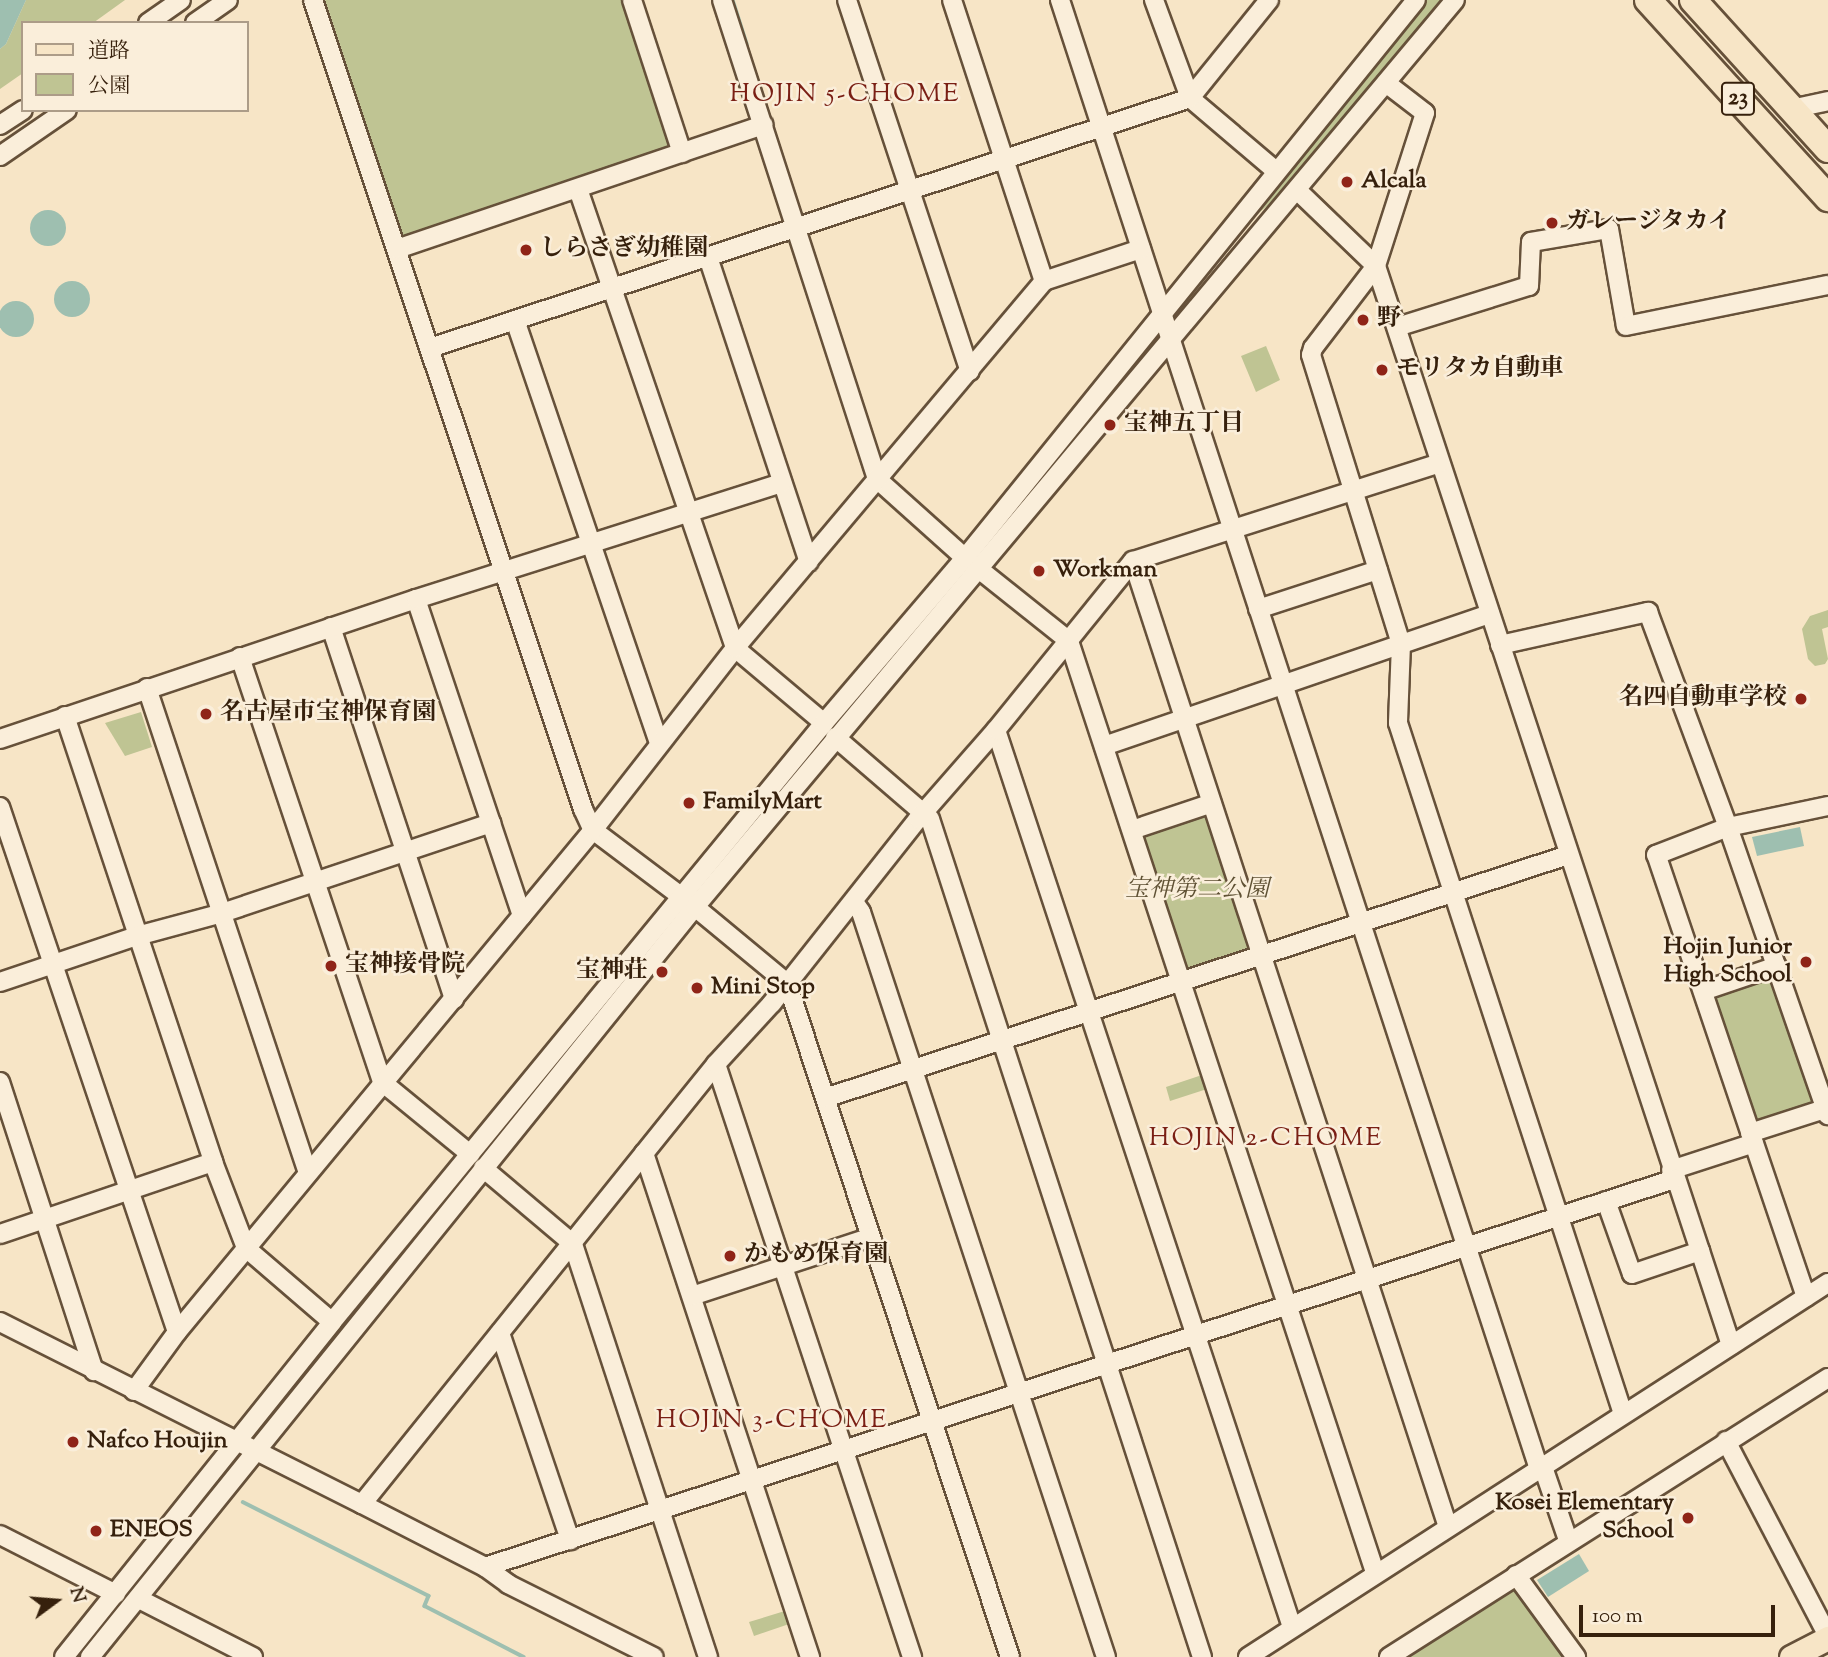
<!DOCTYPE html>
<meta charset="utf-8">
<style>
body{margin:0}
#map{position:relative;width:1828px;height:1657px;overflow:hidden;background:#f7e5c6;font-family:"Sorts Mill Goudy","Noto Serif JP",serif}
div>[style]{position:absolute}
.green>*{inset:0;background:#bfc493}
.water>*{inset:0;background:#9ebfb0}
.round{border-radius:50%}
.stream>*{height:3.5px;margin:-1.75px;padding:0 1.75px;transform-origin:1.75px;border-radius:1.75px;background:#9ebfb0}
.roads{filter:drop-shadow(2px 0 #66513a) drop-shadow(-2px 0 #66513a) drop-shadow(0 2px #66513a) drop-shadow(0 -2px #66513a)}
.minor>*{height:18px;margin:-9px;padding:0 9px;transform-origin:9px;border-radius:9px;background:#faeeda}
.major>*{height:23px;margin:-11.5px;padding:0 11.5px;transform-origin:11.5px;border-radius:11.5px;background:#f7e5c6}
.highway>*{height:26px;margin:-13px;padding:0 13px;transform-origin:13px;border-radius:13px;background:#f7e5c6}
.dots>*{width:19px;height:19px;translate:-50% -50%;box-sizing:border-box;border:4px solid #faeeda;border-radius:50%}
span{translate:-50% -50%;white-space:nowrap;text-align:center;line-height:1.15;-webkit-text-stroke:5px #faeeda;paint-order:stroke}
.shield-label span{padding:2px 5px;background:#faeeda;border:2px solid;border-radius:5px;-webkit-text-stroke-width:0}
.shield-label{font-size:23px;color:#36200c;font-weight:700}
.poi-label{font-size:24px;color:#36200c;font-weight:700}
.left{translate:0 -50%;text-align:left}
.right{translate:-100% -50%;text-align:right}
.park-label{font-size:24px;color:#5f5134;font-style:italic}
.neighbourhood-label{font-size:26px;color:#7a1f14;letter-spacing:2px}
.legend{position:absolute;left:21px;top:21px;width:228px;height:91px;box-sizing:border-box;background:#faeeda;border:2px solid #ac9c88;margin:0;padding:9px 12px;list-style:none;font-size:21px;color:#36200c}
.legend li{display:flex;align-items:center;gap:14px;height:35px}
.legend b{width:35px;border:2px solid #ac9c88}
.north{position:absolute;left:21px;top:1566px;width:70px;height:70px;-webkit-text-stroke:5px #faeeda;paint-order:stroke;rotate:74deg;font-size:19px;font-weight:700;line-height:28px;text-align:center;color:#36200c}
.north::after{content:'';display:block;margin:auto;width:24px;height:32px;background:#36200c;clip-path:polygon(50% 0,100% 100%,50% 72%,0 100%)}
.scale{position:absolute;left:1579px;top:1605px;width:196px;height:32px;box-sizing:border-box;border:4px solid #36200c;border-top:0;padding-left:9px;font-size:21px;line-height:24px;white-space:nowrap;color:#36200c;-webkit-text-stroke:5px #faeeda;paint-order:stroke}
</style>
<div id="map">
<div class="green">
<div style="clip-path:polygon(26px 0,125px 0,93px 23px,23px 23px,23px 73px,0 89px,0 49px,6px 44px)"></div>
<div style="clip-path:polygon(325px 0,622px 0,670px 147px,667px 151px,410px 237px,403px 235px)"></div>
<div style="clip-path:polygon(1427px 0,1447px 0,1278px 197px,1236px 232px,1410px 16px)"></div>
<div style="clip-path:polygon(1266px 346px,1280px 380px,1256px 392px,1241px 356px)"></div>
<div style="clip-path:polygon(1828px 610px,1828px 627px,1822px 629px,1828px 659px,1825px 664px,1815px 666px,1808px 659px,1802px 629px,1810px 616px)"></div>
<div style="clip-path:polygon(141px 712px,152px 747px,125px 756px,105px 723px)"></div>
<div style="clip-path:polygon(1204px 809px,1209px 814px,1252px 945px,1247px 951px,1188px 970px,1184px 967px,1141px 836px,1145px 830px)"></div>
<div style="clip-path:polygon(1767px 974px,1775px 977px,1815px 1098px,1813px 1105px,1759px 1123px,1753px 1121px,1711px 995px)"></div>
<div style="clip-path:polygon(1202px 1075px,1207px 1089px,1170px 1101px,1166px 1087px)"></div>
<div style="clip-path:polygon(1511px 1587px,1516px 1588px,1568px 1657px,1403px 1657px)"></div>
<div style="clip-path:polygon(788px 1610px,792px 1623px,754px 1636px,749px 1622px)"></div>
</div>
<div class="water">
<div style="clip-path:polygon(0 0,26px 0,6px 44px,0 49px)"></div>
<div class="round" style="left:30px;top:210px;width:36px;height:36px"></div>
<div class="round" style="left:54px;top:281px;width:36px;height:36px"></div>
<div class="round" style="left:-2px;top:301px;width:36px;height:36px"></div>
<div style="clip-path:polygon(1800px 827px,1804px 846px,1757px 856px,1752px 837px)"></div>
<div style="clip-path:polygon(1579px 1554px,1589px 1571px,1548px 1597px,1537px 1580px)"></div>
</div>
<div class="stream">
<div style="left:733px;top:0;width:46px;rotate:72.3deg"></div>
<div style="left:1084px;top:635px;width:65px;rotate:-50deg"></div>
<div style="left:243px;top:1502px;width:208px;rotate:26.8deg"></div>
<div style="left:429px;top:1596px;width:11px;rotate:112deg"></div>
<div style="left:425px;top:1606px;width:111px;rotate:27.3deg"></div>
</div>
<div class="roads">
<div class="minor">
<div style="left:313px;top:0;width:853px;rotate:71.54deg"></div>
<div style="left:583px;top:809px;width:23px;rotate:65deg"></div>
<div style="left:593px;top:830px;width:128px;rotate:37deg"></div>
<div style="left:695px;top:907px;width:119px;rotate:39.6deg"></div>
<div style="left:787px;top:983px;width:710px;rotate:71.69deg"></div>
<div style="left:632px;top:0;width:161px;rotate:71.9deg"></div>
<div style="left:722px;top:0;width:503px;rotate:72.07deg"></div>
<div style="left:877px;top:479px;width:118px;rotate:41.9deg"></div>
<div style="left:965px;top:558px;width:133px;rotate:38.6deg"></div>
<div style="left:1069px;top:641px;width:980px;rotate:71.81deg"></div>
<div style="left:847px;top:0;width:391px;rotate:71.7deg"></div>
<div style="left:952px;top:0;width:296px;rotate:71.9deg"></div>
<div style="left:1060px;top:0;width:1545px;rotate:71.94deg"></div>
<div style="left:1154px;top:0;width:104px;rotate:69.8deg"></div>
<div style="left:1190px;top:98px;width:111px;rotate:40.3deg"></div>
<div style="left:148px;top:23px;width:40px;rotate:-34.9deg"></div>
<div style="left:195px;top:23px;width:40px;rotate:-34.9deg"></div>
<div style="left:1386px;top:83px;width:49px;rotate:37.6deg"></div>
<div style="left:1425px;top:113px;width:161px;rotate:107.8deg"></div>
<div style="left:1376px;top:266px;width:103px;rotate:127.5deg"></div>
<div style="left:1313px;top:348px;width:7px;rotate:106deg"></div>
<div style="left:1311px;top:355px;width:303px;rotate:72.7deg"></div>
<div style="left:1401px;top:644px;width:79px;rotate:92.2deg"></div>
<div style="left:1398px;top:723px;width:727px;rotate:71.96deg"></div>
<div style="left:1791px;top:109px;width:38px;rotate:-12deg"></div>
<div style="left:0;top:125px;width:27px;rotate:-33deg"></div>
<div style="left:0;top:156px;width:81px;rotate:-34.5deg"></div>
<div style="left:578px;top:189px;width:485px;rotate:71.1deg"></div>
<div style="left:735px;top:648px;width:116px;rotate:40.1deg"></div>
<div style="left:1297px;top:190px;width:110px;rotate:43.9deg"></div>
<div style="left:1376px;top:266px;width:1136px;rotate:71.79deg"></div>
<div style="left:397px;top:249px;width:387px;rotate:-18.7deg"></div>
<div style="left:708px;top:257px;width:321px;rotate:71.7deg"></div>
<div style="left:515px;top:320px;width:447px;rotate:71.2deg"></div>
<div style="left:1397px;top:327px;width:138px;rotate:-17.3deg"></div>
<div style="left:1529px;top:286px;width:44px;rotate:-87.4deg"></div>
<div style="left:1531px;top:242px;width:79px;rotate:-9.5deg"></div>
<div style="left:1609px;top:229px;width:98px;rotate:80.1deg"></div>
<div style="left:1626px;top:326px;width:206px;rotate:-11.5deg"></div>
<div style="left:430px;top:348px;width:800px;rotate:-18.21deg"></div>
<div style="left:1190px;top:98px;width:126px;rotate:-51.1deg"></div>
<div style="left:1133px;top:561px;width:1016px;rotate:71.94deg"></div>
<div style="left:416px;top:599px;width:334px;rotate:71.5deg"></div>
<div style="left:1258px;top:609px;width:126px;rotate:-18deg"></div>
<div style="left:331px;top:627px;width:392px;rotate:71.7deg"></div>
<div style="left:1500px;top:645px;width:152px;rotate:-12.6deg"></div>
<div style="left:1648px;top:612px;width:229px;rotate:69.6deg"></div>
<div style="left:1728px;top:827px;width:305px;rotate:70.9deg"></div>
<div style="left:240px;top:657px;width:448px;rotate:71.5deg"></div>
<div style="left:382px;top:1082px;width:114px;rotate:39.3deg"></div>
<div style="left:147px;top:688px;width:511px;rotate:71.64deg"></div>
<div style="left:65px;top:716px;width:470px;rotate:71.6deg"></div>
<div style="left:213px;top:1162px;width:92px;rotate:69deg"></div>
<div style="left:246px;top:1248px;width:113px;rotate:40.7deg"></div>
<div style="left:996px;top:730px;width:945px;rotate:71.74deg"></div>
<div style="left:835px;top:737px;width:125px;rotate:40.8deg"></div>
<div style="left:930px;top:819px;width:881px;rotate:72.02deg"></div>
<div style="left:0;top:739px;width:439px;rotate:-18.6deg"></div>
<div style="left:416px;top:599px;width:384px;rotate:-17.6deg"></div>
<div style="left:1104px;top:746px;width:408px;rotate:-18.9deg"></div>
<div style="left:0;top:807px;width:554px;rotate:71.37deg"></div>
<div style="left:1132px;top:830px;width:84px;rotate:-18.6deg"></div>
<div style="left:854px;top:902px;width:12px;rotate:55deg"></div>
<div style="left:861px;top:912px;width:784px;rotate:71.8deg"></div>
<div style="left:0;top:982px;width:145px;rotate:-18.6deg"></div>
<div style="left:137px;top:936px;width:88px;rotate:-15.1deg"></div>
<div style="left:222px;top:913px;width:284px;rotate:-18.5deg"></div>
<div style="left:1703px;top:991px;width:78px;rotate:-18.7deg"></div>
<div style="left:716px;top:1064px;width:625px;rotate:71.71deg"></div>
<div style="left:0;top:1082px;width:304px;rotate:72deg"></div>
<div style="left:825px;top:1098px;width:782px;rotate:-18.11deg"></div>
<div style="left:1750px;top:1133px;width:82px;rotate:-17.8deg"></div>
<div style="left:644px;top:1153px;width:531px;rotate:71.77deg"></div>
<div style="left:483px;top:1168px;width:118px;rotate:40.2deg"></div>
<div style="left:573px;top:1244px;width:435px;rotate:71.9deg"></div>
<div style="left:1671px;top:1170px;width:87px;rotate:-18deg"></div>
<div style="left:1606px;top:1201px;width:77px;rotate:70.4deg"></div>
<div style="left:1632px;top:1274px;width:72px;rotate:-18.7deg"></div>
<div style="left:0;top:1234px;width:225px;rotate:-18.7deg"></div>
<div style="left:692px;top:1296px;width:188px;rotate:-18.2deg"></div>
<div style="left:1806px;top:1297px;width:467px;rotate:-108.7deg"></div>
<div style="left:1656px;top:855px;width:77px;rotate:-21.3deg"></div>
<div style="left:1728px;top:827px;width:102px;rotate:-11.9deg"></div>
<div style="left:0;top:1322px;width:405px;rotate:26.7deg"></div>
<div style="left:362px;top:1504px;width:138px;rotate:27.1deg"></div>
<div style="left:485px;top:1567px;width:29px;rotate:36deg"></div>
<div style="left:508px;top:1584px;width:163px;rotate:26.6deg"></div>
<div style="left:500px;top:1333px;width:219px;rotate:71.3deg"></div>
<div style="left:134px;top:1391px;width:73px;rotate:-53.9deg"></div>
<div style="left:177px;top:1332px;width:652px;rotate:-50.35deg"></div>
<div style="left:593px;top:830px;width:231px;rotate:-52deg"></div>
<div style="left:735px;top:648px;width:480px;rotate:-49.9deg"></div>
<div style="left:1044px;top:281px;width:102px;rotate:-18.3deg"></div>
<div style="left:1726px;top:1441px;width:220px;rotate:62.4deg"></div>
<div style="left:1543px;top:1467px;width:77px;rotate:71.1deg"></div>
<div style="left:362px;top:1504px;width:565px;rotate:-51.18deg"></div>
<div style="left:716px;top:1064px;width:83px;rotate:-47.4deg"></div>
<div style="left:772px;top:1003px;width:235px;rotate:-51.6deg"></div>
<div style="left:918px;top:819px;width:118px;rotate:-48.8deg"></div>
<div style="left:996px;top:730px;width:218px;rotate:-51deg"></div>
<div style="left:1133px;top:561px;width:322px;rotate:-17.7deg"></div>
<div style="left:0;top:1535px;width:130px;rotate:27deg"></div>
<div style="left:485px;top:1567px;width:1251px;rotate:-18.07deg"></div>
<div style="left:1516px;top:1575px;width:102px;rotate:53.8deg"></div>
<div style="left:139px;top:1599px;width:128px;rotate:27deg"></div>
<div style="left:64px;top:1657px;width:429px;rotate:-51.3deg"></div>
<div style="left:332px;top:1322px;width:775px;rotate:-50.6deg"></div>
<div style="left:824px;top:723px;width:217px;rotate:-49.5deg"></div>
<div style="left:965px;top:558px;width:717px;rotate:-51.05deg"></div>
<div style="left:90px;top:1657px;width:964px;rotate:-51.11deg"></div>
<div style="left:695px;top:907px;width:1183px;rotate:-50.04deg"></div>
<div style="left:1248px;top:1657px;width:690px;rotate:-32.82deg"></div>
<div style="left:1389px;top:1657px;width:520px;rotate:-32.44deg"></div>
</div>
<div class="major">
<div style="left:1791px;top:1657px;width:42px;rotate:-27.2deg"></div>
</div>
<div class="highway">
<div style="left:1648px;top:0;width:268px;rotate:47.7deg"></div>
<div style="left:1693px;top:0;width:201px;rotate:47.8deg"></div>
</div>
</div>
<div class="dots">
<div style="left:1347px;top:182px;background:#8f2418"></div>
<div style="left:1552px;top:223px;background:#8f2418"></div>
<div style="left:526px;top:250px;background:#8f2418"></div>
<div style="left:1363px;top:320px;background:#8f2418"></div>
<div style="left:1382px;top:370px;background:#8f2418"></div>
<div style="left:1110px;top:425px;background:#8f2418"></div>
<div style="left:1039px;top:571px;background:#8f2418"></div>
<div style="left:1801px;top:699px;background:#8f2418"></div>
<div style="left:206px;top:714px;background:#8f2418"></div>
<div style="left:689px;top:803px;background:#8f2418"></div>
<div style="left:1806px;top:962px;background:#8f2418"></div>
<div style="left:331px;top:966px;background:#8f2418"></div>
<div style="left:662px;top:972px;background:#8f2418"></div>
<div style="left:697px;top:988px;background:#8f2418"></div>
<div style="left:730px;top:1256px;background:#8f2418"></div>
<div style="left:73px;top:1442px;background:#8f2418"></div>
<div style="left:1688px;top:1518px;background:#8f2418"></div>
<div style="left:96px;top:1531px;background:#8f2418"></div>
</div>
<div class="shield-label">
<span style="left:1738px;top:99px">23</span>
</div>
<div class="poi-label">
<span class="left" style="left:1361px;top:182px">Alcala</span>
<span class="left" style="left:1566px;top:223px">ガレージタカイ</span>
<span class="left" style="left:540px;top:250px">しらさぎ幼稚園</span>
<span class="left" style="left:1377px;top:320px">野</span>
<span class="left" style="left:1396px;top:370px">モリタカ自動車</span>
<span class="left" style="left:1124px;top:425px">宝神五丁目</span>
<span class="left" style="left:1053px;top:571px">Workman</span>
<span class="right" style="left:1787px;top:699px">名四自動車学校</span>
<span class="left" style="left:220px;top:714px">名古屋市宝神保育園</span>
<span class="left" style="left:703px;top:803px">FamilyMart</span>
<span class="right" style="left:1792px;top:962px">Hojin Junior<br>High School</span>
<span class="left" style="left:345px;top:966px">宝神接骨院</span>
<span class="right" style="left:648px;top:972px">宝神荘</span>
<span class="left" style="left:711px;top:988px">Mini Stop</span>
<span class="left" style="left:744px;top:1256px">かもめ保育園</span>
<span class="left" style="left:87px;top:1442px">Nafco Houjin</span>
<span class="right" style="left:1674px;top:1518px">Kosei Elementary<br>School</span>
<span class="left" style="left:110px;top:1531px">ENEOS</span>
</div>
<div class="park-label">
<span style="left:1197px;top:891px">宝神第二公園</span>
</div>
<div class="neighbourhood-label">
<span style="left:845px;top:95px">HOJIN 5-CHOME</span>
<span style="left:1266px;top:1139px">HOJIN 2-CHOME</span>
<span style="left:772px;top:1421px">HOJIN 3-CHOME</span>
</div>
<ul class="legend">
<li><b style="height:9px;background:#f7e5c6"></b>道路</li>
<li><b style="height:19px;background:#bfc493"></b>公園</li>
</ul>
<div class="north">N</div>
<div class="scale">100 m</div>
</div>
